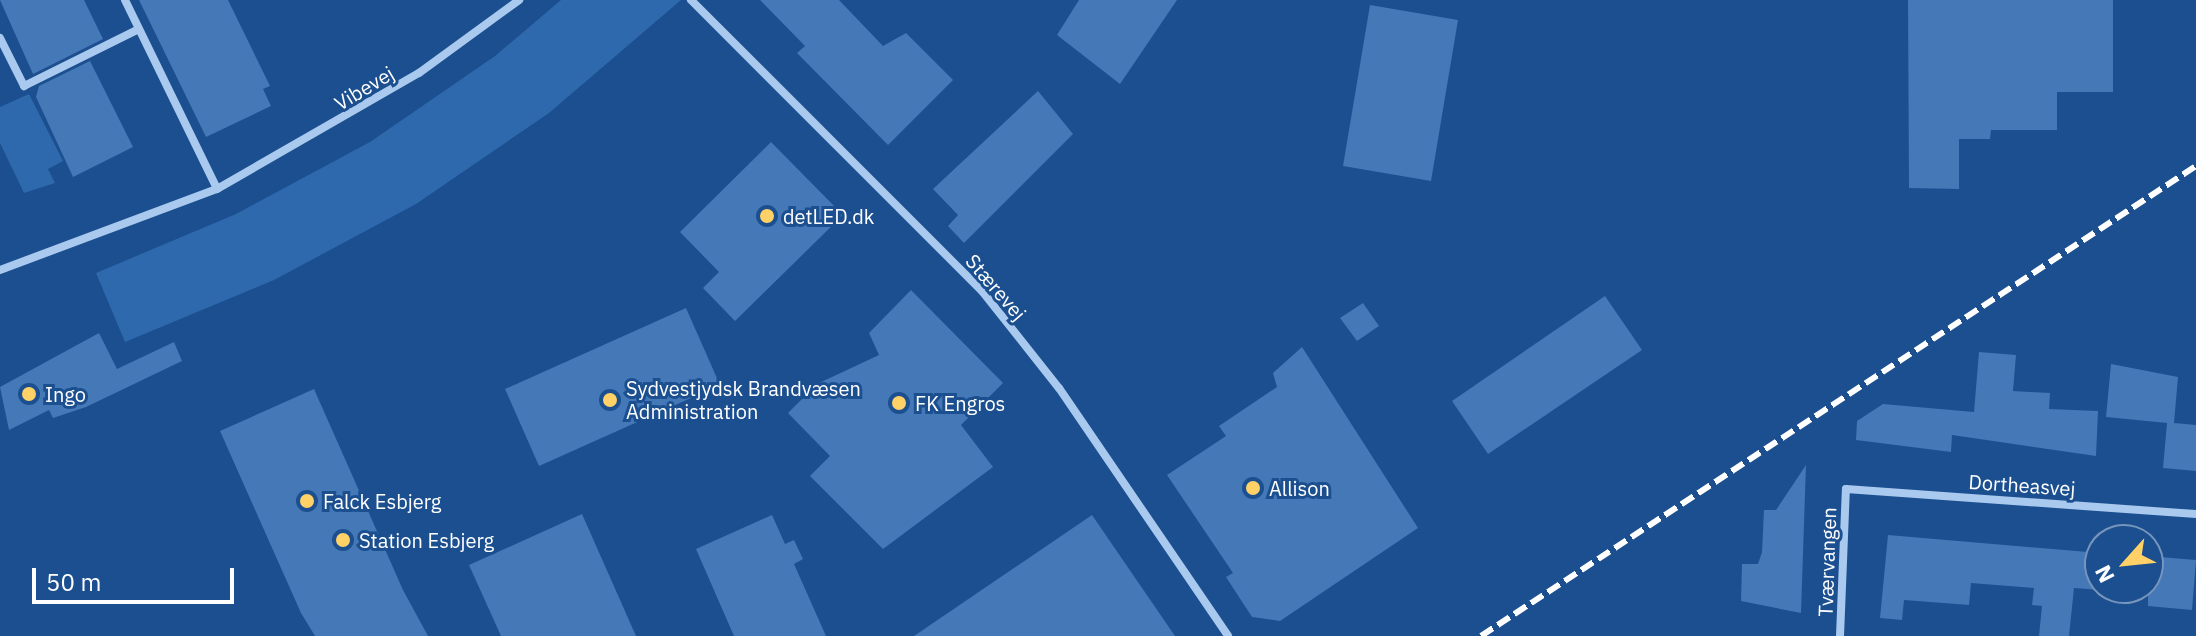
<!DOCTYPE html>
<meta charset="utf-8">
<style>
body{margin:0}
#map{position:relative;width:2196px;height:636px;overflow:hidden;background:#1b4f8f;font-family:"IBM Plex Sans",sans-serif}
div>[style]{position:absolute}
.green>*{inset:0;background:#2e69ad}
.building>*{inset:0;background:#4478b7}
.minor>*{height:8px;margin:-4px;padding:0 4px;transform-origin:4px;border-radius:4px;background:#a9c9ee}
.rail>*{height:6px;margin-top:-3px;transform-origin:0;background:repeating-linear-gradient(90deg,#fff 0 14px,transparent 0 20px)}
.dots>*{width:22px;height:22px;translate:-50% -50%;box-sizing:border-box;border:4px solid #1b4f8f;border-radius:50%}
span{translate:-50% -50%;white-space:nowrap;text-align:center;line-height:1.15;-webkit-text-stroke:6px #1b4f8f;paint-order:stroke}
.street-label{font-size:20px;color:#fff}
.poi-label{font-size:20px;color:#fff}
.left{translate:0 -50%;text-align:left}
.north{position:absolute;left:2084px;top:524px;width:80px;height:80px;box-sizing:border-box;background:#1b4f8f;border:2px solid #7695bc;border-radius:50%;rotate:243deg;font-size:22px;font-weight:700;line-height:32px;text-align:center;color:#fff}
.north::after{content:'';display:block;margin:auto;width:28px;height:36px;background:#ffd166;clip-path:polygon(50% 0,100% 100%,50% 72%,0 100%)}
.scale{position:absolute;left:32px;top:568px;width:202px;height:36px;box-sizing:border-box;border:4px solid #fff;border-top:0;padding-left:10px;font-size:24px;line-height:28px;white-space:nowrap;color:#fff;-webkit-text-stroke:6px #1b4f8f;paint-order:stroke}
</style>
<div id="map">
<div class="green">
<div style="clip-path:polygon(561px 0,681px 0,549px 113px,416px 204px,274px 280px,125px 342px,96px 273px,236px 214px,370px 142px,495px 56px)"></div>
<div style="clip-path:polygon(29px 94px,63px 161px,48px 169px,55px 183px,24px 193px,0 143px,0 107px)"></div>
</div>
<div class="building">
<div style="clip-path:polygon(0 0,84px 0,103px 39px,33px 74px)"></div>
<div style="clip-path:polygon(139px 0,228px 0,270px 86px,263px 89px,271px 106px,206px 137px)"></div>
<div style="clip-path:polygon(760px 0,839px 0,883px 46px,906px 33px,953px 80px,888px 145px,797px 53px,805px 46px)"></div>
<div style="clip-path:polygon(1079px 0,1177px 0,1120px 84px,1057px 35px)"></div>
<div style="clip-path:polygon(1908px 0,2113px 0,2113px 92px,2057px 92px,2057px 130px,1991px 130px,1990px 139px,1959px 139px,1959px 189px,1909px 188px)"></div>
<div style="clip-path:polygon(1370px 5px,1458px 20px,1431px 181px,1343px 166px)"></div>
<div style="clip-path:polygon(90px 61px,133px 147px,73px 177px,36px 97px,39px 86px)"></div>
<div style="clip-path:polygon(1038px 91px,1073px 134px,964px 243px,948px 226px,958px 215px,933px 189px)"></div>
<div style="clip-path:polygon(771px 142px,843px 215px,735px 321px,703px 288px,719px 272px,680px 232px)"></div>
<div style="clip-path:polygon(911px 290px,1003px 383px,961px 425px,993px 467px,883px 549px,810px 476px,830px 456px,788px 413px,817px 384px,879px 355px,869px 333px)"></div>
<div style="clip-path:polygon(1605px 296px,1642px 350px,1488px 454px,1452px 401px)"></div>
<div style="clip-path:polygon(1363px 303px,1379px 326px,1357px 341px,1340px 318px)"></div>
<div style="clip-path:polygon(686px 308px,720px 385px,539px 466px,505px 389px)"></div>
<div style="clip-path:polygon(99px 333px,117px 369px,174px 342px,182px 361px,86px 407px,53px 418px,49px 410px,9px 430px,0 387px)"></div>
<div style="clip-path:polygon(1302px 347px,1418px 528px,1280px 621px,1252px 617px,1226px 577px,1233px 573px,1167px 475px,1226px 436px,1219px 426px,1277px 387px,1273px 373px)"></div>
<div style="clip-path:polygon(1979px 352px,2016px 355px,2013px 391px,2050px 393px,2049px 409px,2098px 411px,2096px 456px,1952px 435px,1951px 452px,1856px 440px,1857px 421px,1883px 404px,1974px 412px)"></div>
<div style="clip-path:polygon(2111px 364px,2178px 377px,2174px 423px,2196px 425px,2196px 471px,2163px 468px,2167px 423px,2106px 417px)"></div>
<div style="clip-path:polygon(314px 389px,403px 590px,428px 636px,315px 636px,301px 613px,220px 431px)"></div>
<div style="clip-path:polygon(1806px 465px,1801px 613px,1741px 601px,1742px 564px,1758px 564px,1762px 552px,1764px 510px,1776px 510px)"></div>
<div style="clip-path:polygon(582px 514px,636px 636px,501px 636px,469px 565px)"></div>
<div style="clip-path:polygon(772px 515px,785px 544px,794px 540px,803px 559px,794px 564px,826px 636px,734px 636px,696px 549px)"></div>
<div style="clip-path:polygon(1092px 515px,1175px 636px,914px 636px)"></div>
<div style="clip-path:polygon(1888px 535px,2100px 553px,2100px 590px,2074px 588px,2069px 636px,2039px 636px,2042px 606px,2032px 605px,2034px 588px,1971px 583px,1969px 605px,1904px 600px,1902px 620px,1880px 618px)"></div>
<div style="clip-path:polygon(2148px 556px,2196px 560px,2192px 610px,2148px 606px)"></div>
</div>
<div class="minor">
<div style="left:125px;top:0;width:210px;rotate:64deg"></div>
<div style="left:691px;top:0;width:412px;rotate:45deg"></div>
<div style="left:982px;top:291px;width:124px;rotate:51.6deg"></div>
<div style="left:1059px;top:388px;width:300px;rotate:55.7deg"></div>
<div style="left:0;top:38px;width:54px;rotate:63.4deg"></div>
<div style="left:24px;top:86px;width:128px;rotate:-26.4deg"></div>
<div style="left:0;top:270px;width:232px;rotate:-20.5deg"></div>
<div style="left:217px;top:189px;width:233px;rotate:-29.9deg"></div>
<div style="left:419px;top:73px;width:124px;rotate:-36.1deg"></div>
<div style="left:1840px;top:636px;width:147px;rotate:-87.7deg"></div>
<div style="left:1846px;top:489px;width:351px;rotate:4.1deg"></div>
</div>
<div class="rail">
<div style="left:1481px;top:636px;width:856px;rotate:-33.32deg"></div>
</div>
<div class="dots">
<div style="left:767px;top:216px;background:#ffd166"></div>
<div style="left:29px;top:394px;background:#ffd166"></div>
<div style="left:610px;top:400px;background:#ffd166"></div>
<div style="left:899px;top:403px;background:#ffd166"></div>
<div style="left:1253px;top:488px;background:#ffd166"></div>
<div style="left:307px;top:501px;background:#ffd166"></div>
<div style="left:343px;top:540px;background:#ffd166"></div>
</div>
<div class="street-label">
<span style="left:364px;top:88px;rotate:-31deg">Vibevej</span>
<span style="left:996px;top:287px;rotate:49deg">Stærevej</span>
<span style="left:2022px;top:485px;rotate:4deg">Dortheasvej</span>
<span style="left:1827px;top:562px;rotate:-88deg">Tværvangen</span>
</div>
<div class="poi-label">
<span class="left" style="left:783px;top:216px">detLED.dk</span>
<span class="left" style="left:626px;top:400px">Sydvestjydsk Brandvæsen<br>Administration</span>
<span class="left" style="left:45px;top:394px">Ingo</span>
<span class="left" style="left:915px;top:403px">FK Engros</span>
<span class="left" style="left:1269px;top:488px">Allison</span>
<span class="left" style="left:323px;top:501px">Falck Esbjerg</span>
<span class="left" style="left:359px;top:540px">Station Esbjerg</span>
</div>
<div class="north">N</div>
<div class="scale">50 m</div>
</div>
